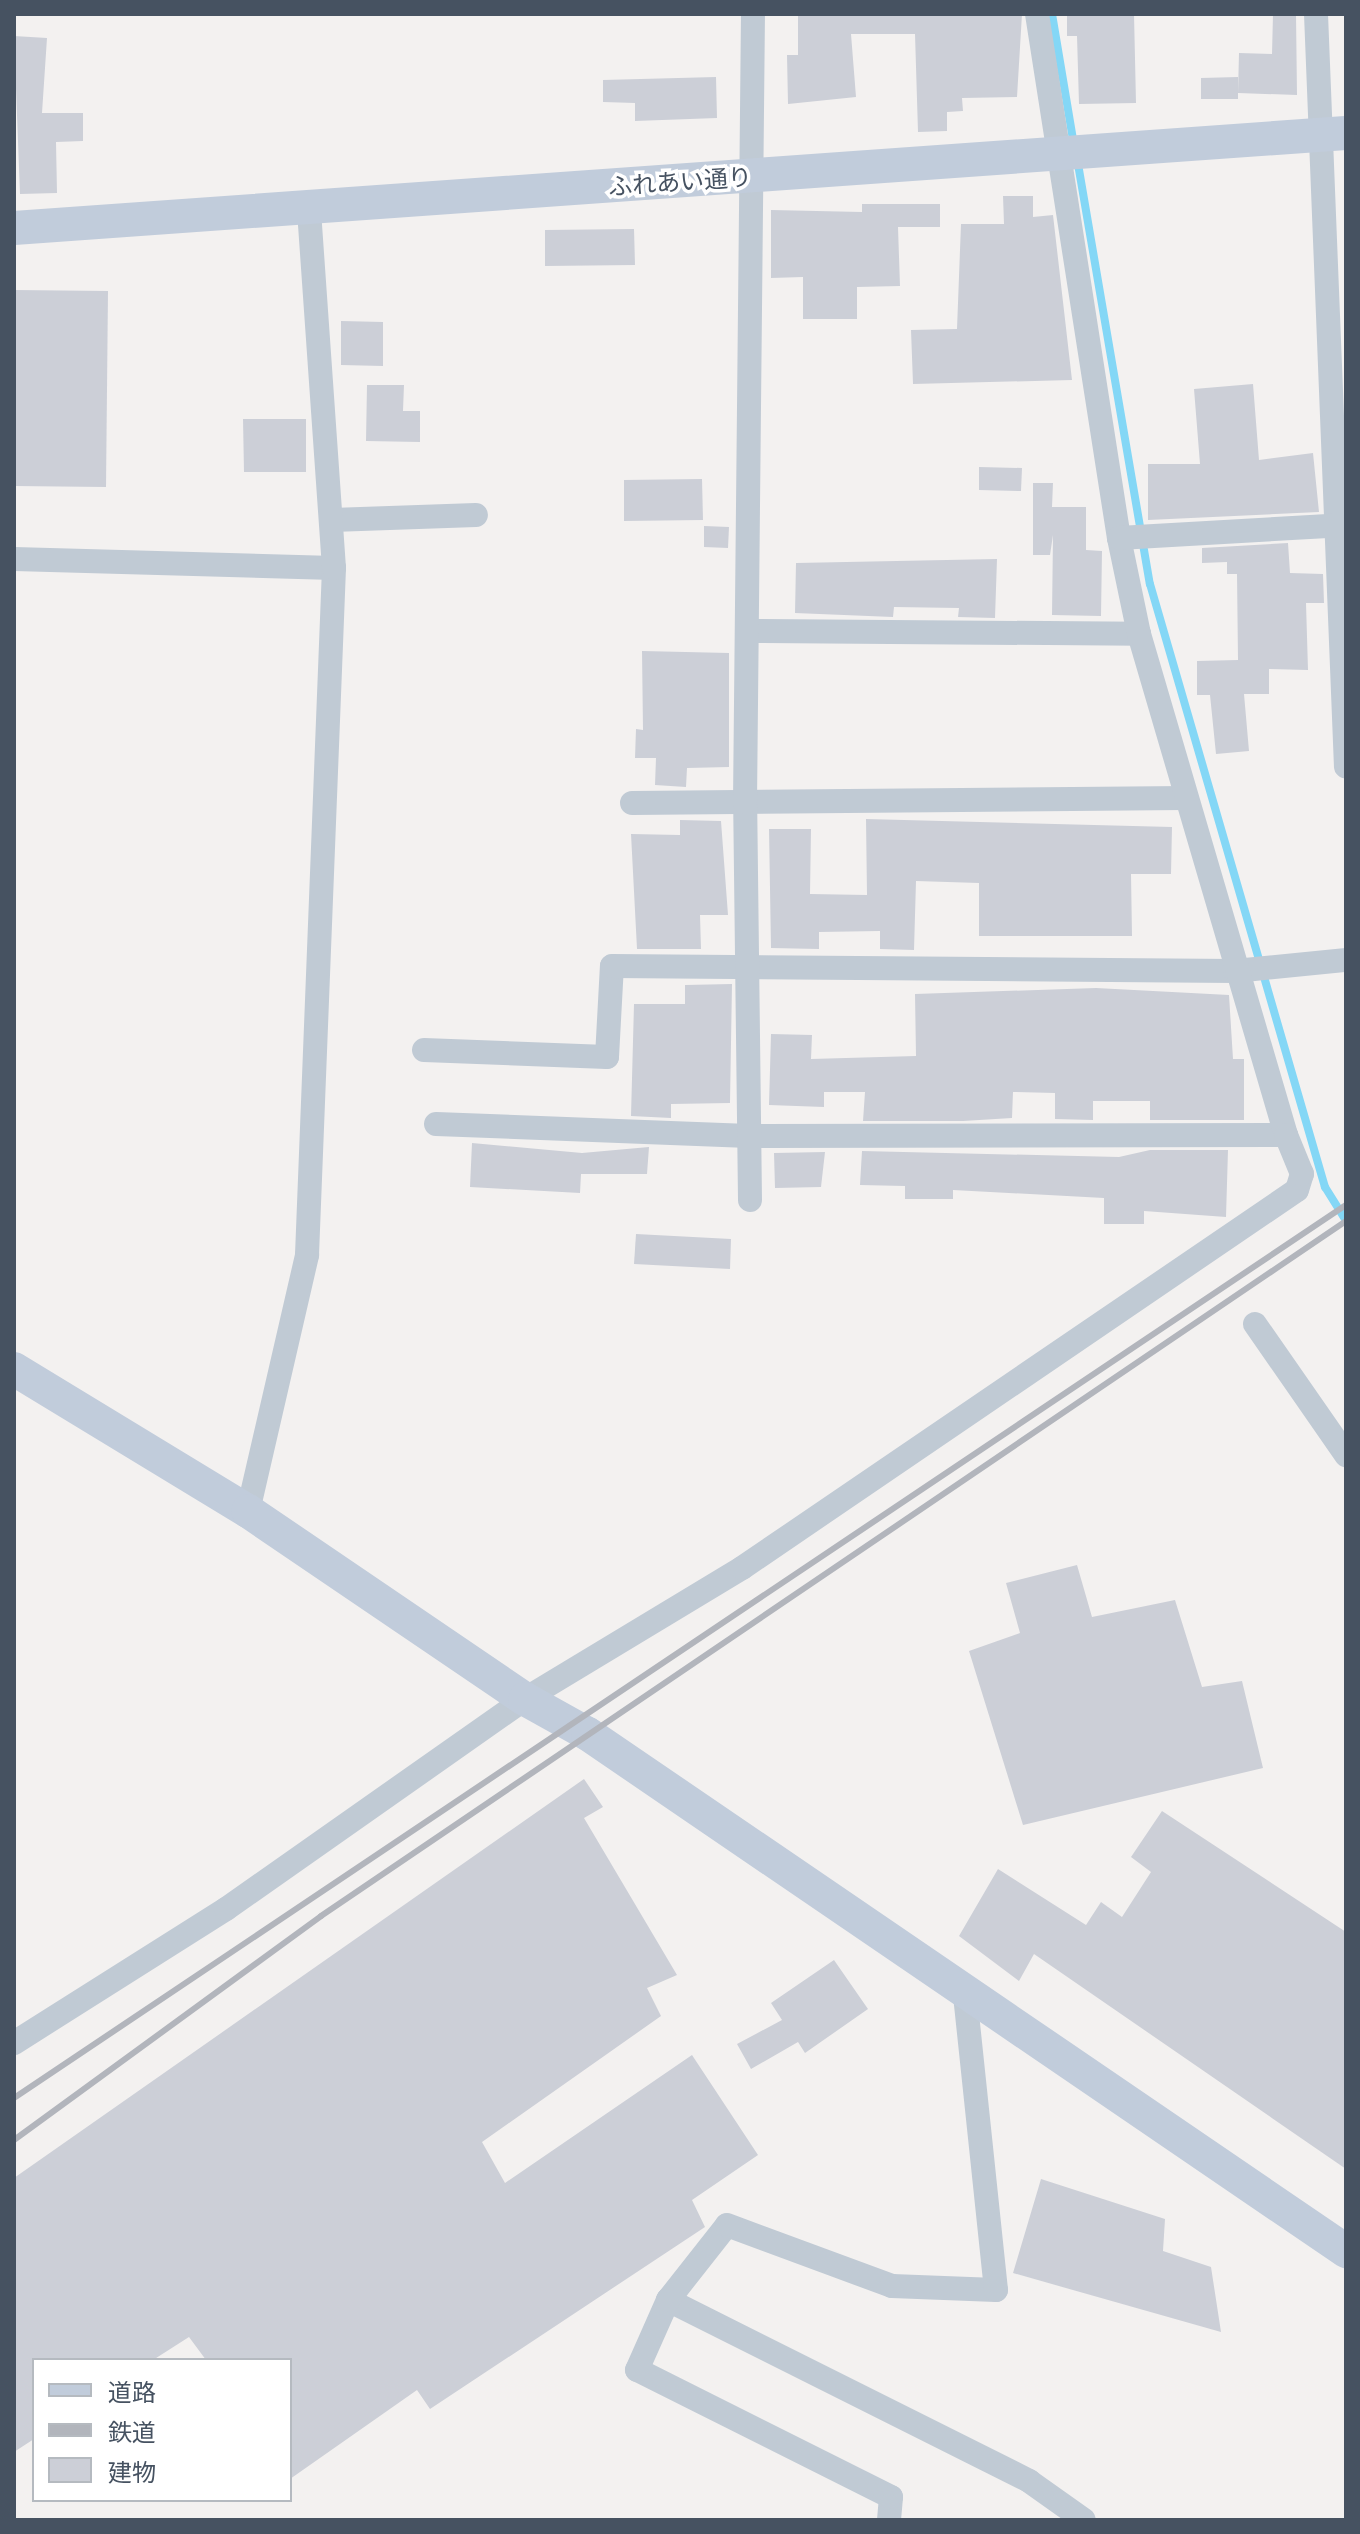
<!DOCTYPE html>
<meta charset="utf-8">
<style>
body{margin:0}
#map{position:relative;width:1360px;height:2534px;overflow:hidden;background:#f3f1f0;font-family:"IBM Plex Sans","Noto Sans JP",sans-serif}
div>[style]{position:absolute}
.stream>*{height:8px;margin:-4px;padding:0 4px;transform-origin:4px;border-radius:4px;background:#84d7f6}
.building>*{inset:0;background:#cccfd7}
.street>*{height:24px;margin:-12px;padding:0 12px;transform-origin:12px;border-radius:12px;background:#c0cad4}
.secondary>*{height:34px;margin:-17px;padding:0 17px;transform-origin:17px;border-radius:17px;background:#c1ccdb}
.rail>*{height:6px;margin:-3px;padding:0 3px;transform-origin:3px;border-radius:3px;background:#b2b5bc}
span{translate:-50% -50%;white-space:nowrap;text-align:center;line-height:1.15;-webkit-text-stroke:7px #fff;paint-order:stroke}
.street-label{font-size:24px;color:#465261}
.frame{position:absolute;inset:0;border:16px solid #465261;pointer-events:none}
.legend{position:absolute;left:32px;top:2358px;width:260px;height:144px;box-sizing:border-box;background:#fff;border:2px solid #b5bac0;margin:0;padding:10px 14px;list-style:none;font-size:24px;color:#465261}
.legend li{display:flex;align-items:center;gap:16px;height:40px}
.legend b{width:40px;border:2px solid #b5bac0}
</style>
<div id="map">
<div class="stream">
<div style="left:1052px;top:14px;width:133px;rotate:80.5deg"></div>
<div style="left:1077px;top:158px;width:432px;rotate:80.3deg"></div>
<div style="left:1150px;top:584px;width:628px;rotate:73.82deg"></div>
<div style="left:1325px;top:1187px;width:39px;rotate:58deg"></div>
</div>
<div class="building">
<div style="clip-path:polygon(798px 14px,1022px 14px,1017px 97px,962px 98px,963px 111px,947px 112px,947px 131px,918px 132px,915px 34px,851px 34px,856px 97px,788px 104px,787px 55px,798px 55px)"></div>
<div style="clip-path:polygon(1067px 14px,1134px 14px,1136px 103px,1079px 104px,1077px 36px,1067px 36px)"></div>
<div style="clip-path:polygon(1273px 14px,1296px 14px,1297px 95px,1238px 93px,1239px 53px,1272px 54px)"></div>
<div style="clip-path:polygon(14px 36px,47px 38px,42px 113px,83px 113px,83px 141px,56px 142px,57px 193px,20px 194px)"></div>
<div style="clip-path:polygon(716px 77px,717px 118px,635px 121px,635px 103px,603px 102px,603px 80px)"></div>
<div style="clip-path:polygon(1238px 77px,1238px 99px,1201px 99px,1201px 78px)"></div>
<div style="clip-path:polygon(1003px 196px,1033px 196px,1033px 217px,1053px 215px,1072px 380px,913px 384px,911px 330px,957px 329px,961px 224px,1004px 224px)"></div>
<div style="clip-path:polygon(862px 204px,940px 204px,940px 227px,898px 227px,900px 286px,857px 287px,857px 319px,803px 319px,803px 277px,771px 278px,771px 210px,862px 212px)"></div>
<div style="clip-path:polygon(634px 229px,635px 265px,545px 266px,545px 230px)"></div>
<div style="clip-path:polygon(14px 290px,108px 291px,106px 487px,14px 486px)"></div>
<div style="clip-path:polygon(341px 321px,383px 322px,383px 366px,341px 365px)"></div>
<div style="clip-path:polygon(1253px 384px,1259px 460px,1313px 453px,1319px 512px,1148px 520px,1148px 464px,1200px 464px,1194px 389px)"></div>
<div style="clip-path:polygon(367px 385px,404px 385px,403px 411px,420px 411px,420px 442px,366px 441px)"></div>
<div style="clip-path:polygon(243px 419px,306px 419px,306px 472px,244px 472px)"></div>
<div style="clip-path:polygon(979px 467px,1022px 468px,1021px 491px,979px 490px)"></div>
<div style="clip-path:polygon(702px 479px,703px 520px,624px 521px,624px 480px)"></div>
<div style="clip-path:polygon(1033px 483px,1053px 483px,1052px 507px,1086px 507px,1086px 550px,1102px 551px,1101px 616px,1052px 615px,1053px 535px,1050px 555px,1033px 555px)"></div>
<div style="clip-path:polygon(704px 526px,729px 527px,728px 548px,704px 547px)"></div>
<div style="clip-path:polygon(1288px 543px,1290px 573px,1323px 574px,1324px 603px,1306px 603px,1308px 670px,1269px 669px,1269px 694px,1244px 694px,1249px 751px,1216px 754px,1210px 695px,1197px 695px,1197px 661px,1238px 660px,1237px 574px,1227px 574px,1227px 562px,1202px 563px,1202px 548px)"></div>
<div style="clip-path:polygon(997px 559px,995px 618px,958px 617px,959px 608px,894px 607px,893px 617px,795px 613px,796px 563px)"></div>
<div style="clip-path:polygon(642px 651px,729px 653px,729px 767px,687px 768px,686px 787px,655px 785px,656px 758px,635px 758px,636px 729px,643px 730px)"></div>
<div style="clip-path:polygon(866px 819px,1172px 827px,1171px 874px,1131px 874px,1132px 936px,979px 936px,979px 883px,916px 881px,914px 950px,880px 949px,880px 931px,819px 932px,819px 949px,771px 948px,769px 829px,811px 829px,810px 894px,867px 895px)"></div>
<div style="clip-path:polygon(680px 820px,721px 821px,728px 915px,700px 915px,701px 949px,637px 949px,631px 834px,680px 835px)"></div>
<div style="clip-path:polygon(732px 984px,730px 1103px,671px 1104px,671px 1118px,631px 1116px,634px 1004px,685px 1004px,685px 985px)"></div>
<div style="clip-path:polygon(1096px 988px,1229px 995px,1233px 1059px,1244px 1059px,1244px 1120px,1150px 1120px,1150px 1101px,1093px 1101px,1093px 1120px,1055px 1119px,1055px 1093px,1013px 1092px,1012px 1118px,963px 1121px,863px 1121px,865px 1092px,824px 1092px,824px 1107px,769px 1105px,771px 1034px,812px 1035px,811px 1059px,916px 1056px,915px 994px)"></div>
<div style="clip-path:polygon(472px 1143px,582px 1153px,649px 1147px,647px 1174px,581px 1174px,580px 1193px,470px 1187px)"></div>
<div style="clip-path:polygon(1150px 1150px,1228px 1150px,1226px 1217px,1144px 1211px,1144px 1224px,1104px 1224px,1104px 1198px,953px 1190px,953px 1199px,905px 1199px,905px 1186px,860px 1185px,862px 1151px,1119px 1157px)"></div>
<div style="clip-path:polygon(825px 1152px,821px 1187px,775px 1188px,774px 1153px)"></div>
<div style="clip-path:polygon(636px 1234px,731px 1239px,730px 1269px,634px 1264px)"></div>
<div style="clip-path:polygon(1077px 1565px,1092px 1617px,1175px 1600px,1202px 1687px,1242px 1681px,1263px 1768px,1023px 1825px,969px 1651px,1020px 1633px,1006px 1583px)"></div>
<div style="clip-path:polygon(584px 1779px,603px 1807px,584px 1818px,677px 1975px,647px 1988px,661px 2016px,482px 2142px,505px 2183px,692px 2055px,758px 2155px,692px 2200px,705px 2227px,430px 2409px,417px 2390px,290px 2479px,290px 2360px,206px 2360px,189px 2337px,153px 2360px,34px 2360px,34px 2439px,14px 2452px,14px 2178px)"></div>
<div style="clip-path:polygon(1162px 1811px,1346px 1932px,1346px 2169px,1034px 1954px,1019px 1981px,959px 1936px,998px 1869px,1086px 1925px,1101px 1902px,1122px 1917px,1151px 1872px,1131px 1857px)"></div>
<div style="clip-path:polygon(834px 1960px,868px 2009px,805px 2053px,798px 2042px,751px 2069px,737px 2044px,782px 2020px,771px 2003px)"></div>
<div style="clip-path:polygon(1041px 2179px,1165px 2219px,1163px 2251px,1211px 2267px,1221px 2332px,1013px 2273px)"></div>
</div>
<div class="street">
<div style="left:1037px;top:14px;width:530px;rotate:81.11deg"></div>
<div style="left:1316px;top:14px;width:753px;rotate:87.72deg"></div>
<div style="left:332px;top:520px;width:144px;rotate:-2deg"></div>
<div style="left:14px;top:559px;width:320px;rotate:1.6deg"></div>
<div style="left:748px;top:631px;width:391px;rotate:0.4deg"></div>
<div style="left:632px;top:803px;width:553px;rotate:-0.52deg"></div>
<div style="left:424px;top:1050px;width:183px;rotate:2.2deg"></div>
<div style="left:607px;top:1057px;width:91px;rotate:-86.9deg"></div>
<div style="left:612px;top:966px;width:623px;rotate:0.46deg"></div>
<div style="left:1235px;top:971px;width:112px;rotate:-5.7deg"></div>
<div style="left:436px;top:1124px;width:313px;rotate:2.2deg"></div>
<div style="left:749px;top:1136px;width:537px;rotate:-0.11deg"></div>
<div style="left:1286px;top:1135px;width:522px;rotate:-106.35deg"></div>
<div style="left:1139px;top:634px;width:98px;rotate:-101.8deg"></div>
<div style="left:1119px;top:538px;width:227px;rotate:-3.3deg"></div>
<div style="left:750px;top:1200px;width:398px;rotate:-90.7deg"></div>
<div style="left:745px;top:802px;width:788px;rotate:-89.42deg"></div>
<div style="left:1255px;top:1324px;width:160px;rotate:55.2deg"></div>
<div style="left:248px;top:1511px;width:263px;rotate:-77deg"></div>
<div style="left:307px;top:1255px;width:688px;rotate:-87.75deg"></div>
<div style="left:334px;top:568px;width:362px;rotate:-94deg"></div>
<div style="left:14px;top:2043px;width:251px;rotate:-32.3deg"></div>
<div style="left:226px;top:1909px;width:365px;rotate:-35.1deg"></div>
<div style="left:525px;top:1699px;width:253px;rotate:-31.1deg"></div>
<div style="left:742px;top:1568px;width:671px;rotate:-34.26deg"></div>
<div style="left:1297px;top:1190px;width:17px;rotate:-73deg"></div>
<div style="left:1302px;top:1174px;width:42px;rotate:-112.3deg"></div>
<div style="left:668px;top:2300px;width:404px;rotate:26.6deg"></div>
<div style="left:1029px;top:2481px;width:67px;rotate:35.3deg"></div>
<div style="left:889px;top:2520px;width:23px;rotate:-85deg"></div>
<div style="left:891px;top:2497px;width:284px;rotate:-153.4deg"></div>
<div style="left:637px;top:2370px;width:77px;rotate:-66.1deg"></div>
<div style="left:668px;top:2300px;width:95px;rotate:-51.8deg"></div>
<div style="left:727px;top:2225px;width:176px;rotate:20.3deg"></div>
<div style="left:892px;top:2286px;width:104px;rotate:2.2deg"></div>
<div style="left:996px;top:2290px;width:297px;rotate:-96deg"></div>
</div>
<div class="secondary">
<div style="left:14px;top:228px;width:1335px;rotate:-4.08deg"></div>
<div style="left:14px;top:1369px;width:274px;rotate:31.3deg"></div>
<div style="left:248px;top:1511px;width:335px;rotate:34.2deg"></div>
<div style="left:525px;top:1699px;width:72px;rotate:29.1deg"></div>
<div style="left:588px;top:1734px;width:918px;rotate:34.3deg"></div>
</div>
<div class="rail">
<div style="left:14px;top:2098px;width:1604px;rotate:-33.84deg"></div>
<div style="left:14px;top:2140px;width:380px;rotate:-36.1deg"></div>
<div style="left:321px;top:1916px;width:1238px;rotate:-34.14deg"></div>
</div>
<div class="street-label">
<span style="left:680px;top:182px;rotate:-4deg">ふれあい通り</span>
</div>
<div class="frame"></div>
<ul class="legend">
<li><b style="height:10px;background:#c1ccdb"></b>道路</li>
<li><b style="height:10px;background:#b2b5bc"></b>鉄道</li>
<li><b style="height:22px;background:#cccfd7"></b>建物</li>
</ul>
</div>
